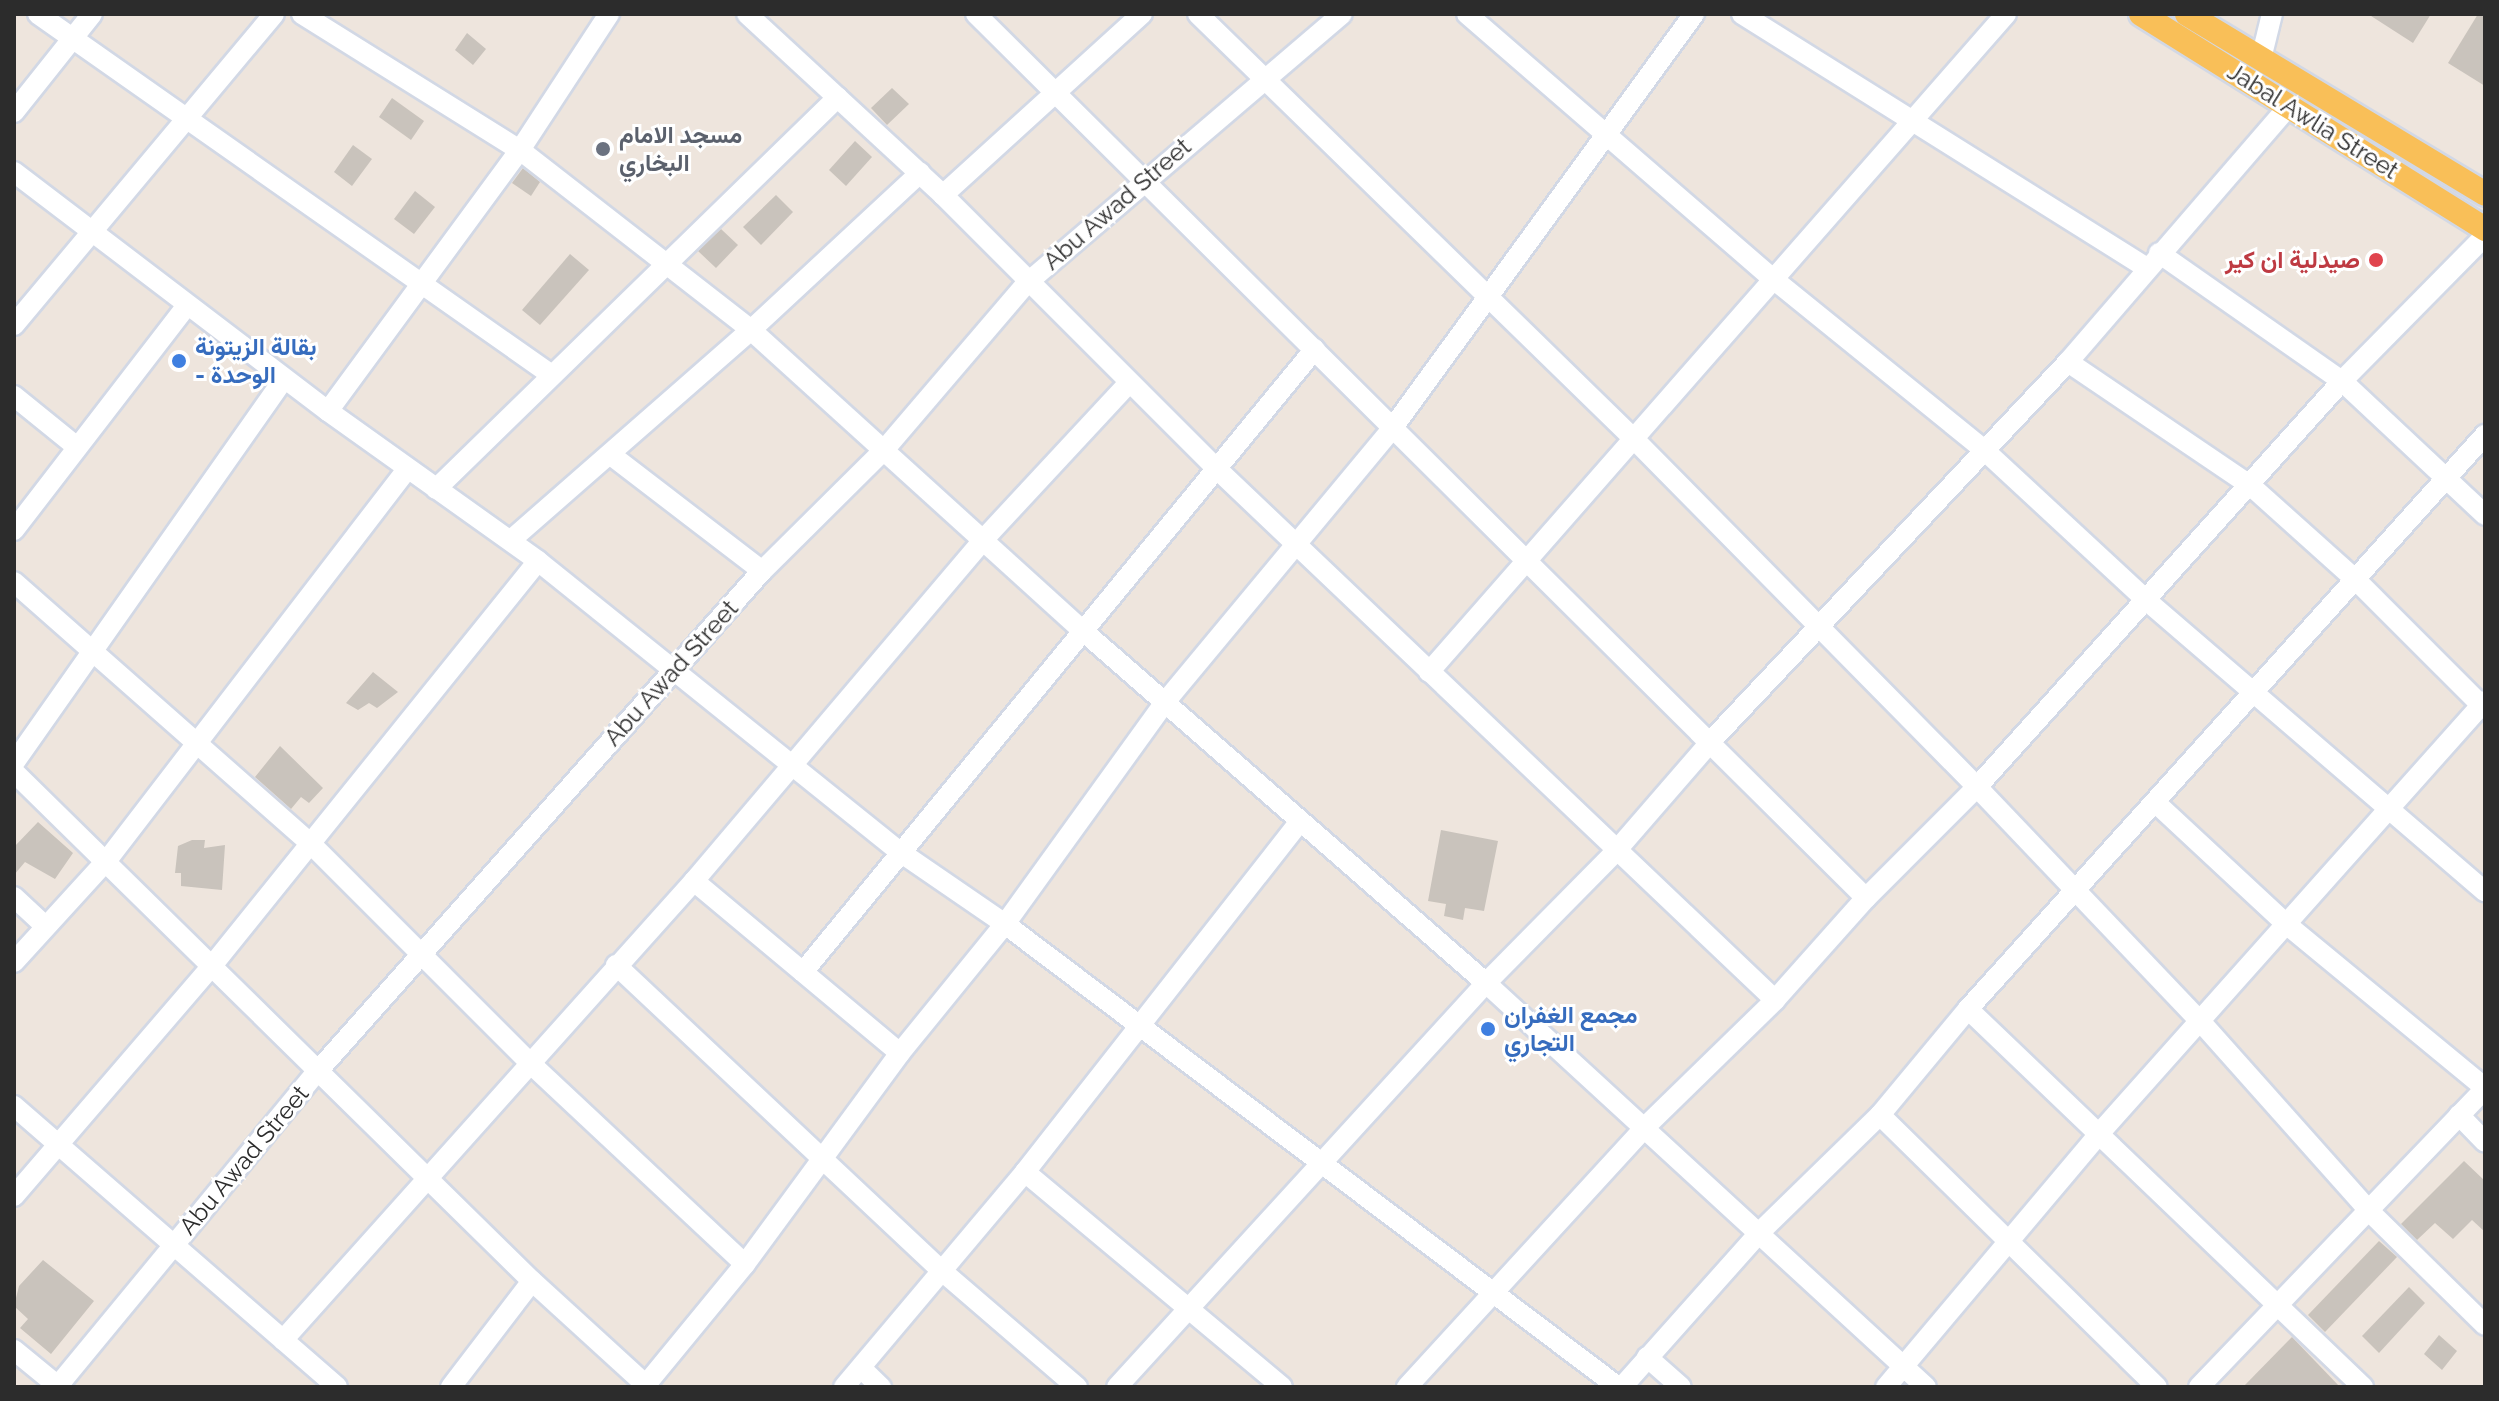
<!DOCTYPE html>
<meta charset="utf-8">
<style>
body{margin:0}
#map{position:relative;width:2499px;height:1401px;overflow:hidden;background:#eee5dd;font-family:Raleway,Vazirmatn,sans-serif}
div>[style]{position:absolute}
.building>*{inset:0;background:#c9c3bc}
.roads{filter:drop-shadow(2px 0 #d2d8e5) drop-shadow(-2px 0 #d2d8e5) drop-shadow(0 2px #d2d8e5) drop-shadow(0 -2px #d2d8e5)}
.minor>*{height:20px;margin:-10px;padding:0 10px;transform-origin:10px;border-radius:10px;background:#fff}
.major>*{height:24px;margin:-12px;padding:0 12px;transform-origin:12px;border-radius:12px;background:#f9bf58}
.dots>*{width:22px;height:22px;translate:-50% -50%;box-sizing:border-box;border:4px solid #fff;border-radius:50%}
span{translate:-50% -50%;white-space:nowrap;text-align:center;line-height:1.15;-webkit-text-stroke:6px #fff;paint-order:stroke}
.street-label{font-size:24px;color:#2c2c2c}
.worship-label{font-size:24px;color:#5b616d;font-weight:700}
.left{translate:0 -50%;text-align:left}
.health-label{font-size:24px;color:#be3a42;font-weight:700}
.right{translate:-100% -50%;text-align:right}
.shop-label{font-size:24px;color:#366cbe;font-weight:700}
.frame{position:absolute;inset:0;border:16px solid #2c2c2c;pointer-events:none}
</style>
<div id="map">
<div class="building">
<div style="clip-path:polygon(2368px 14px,2431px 14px,2413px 43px)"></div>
<div style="clip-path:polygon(2478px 14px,2485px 14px,2485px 86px,2448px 63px)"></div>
<div style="clip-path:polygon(467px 33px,486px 49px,473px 65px,455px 50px)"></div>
<div style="clip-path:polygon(892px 88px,909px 104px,887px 125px,871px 108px)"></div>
<div style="clip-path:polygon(392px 98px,424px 121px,411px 140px,379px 117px)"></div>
<div style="clip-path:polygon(855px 141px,872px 157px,846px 186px,829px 170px)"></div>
<div style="clip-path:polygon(353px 145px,372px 159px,352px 186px,334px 172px)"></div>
<div style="clip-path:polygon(523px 168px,540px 182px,531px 196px,512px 183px)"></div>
<div style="clip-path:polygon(415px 191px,435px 207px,414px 234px,394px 219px)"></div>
<div style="clip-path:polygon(776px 195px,793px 212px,761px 245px,743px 227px)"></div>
<div style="clip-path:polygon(721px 229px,738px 245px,716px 268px,698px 251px)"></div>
<div style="clip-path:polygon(570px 254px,589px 270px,540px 325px,522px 310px)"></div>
<div style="clip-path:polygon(373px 672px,398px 692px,377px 708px,369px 703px,358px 710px,346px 703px)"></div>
<div style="clip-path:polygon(280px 746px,323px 788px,309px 803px,301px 797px,291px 809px,255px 777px)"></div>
<div style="clip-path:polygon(38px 822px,73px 853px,55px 879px,25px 862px,14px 875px,14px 847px)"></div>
<div style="clip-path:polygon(1441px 830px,1498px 841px,1484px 911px,1465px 908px,1463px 920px,1444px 916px,1446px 904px,1428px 901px)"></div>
<div style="clip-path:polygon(192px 840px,205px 840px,204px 848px,225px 845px,222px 890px,181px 886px,181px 873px,175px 873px,178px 846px)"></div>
<div style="clip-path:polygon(2464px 1161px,2485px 1181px,2485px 1232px,2472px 1220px,2453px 1239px,2435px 1223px,2417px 1240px,2401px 1224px)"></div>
<div style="clip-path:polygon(2379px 1241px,2397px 1257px,2325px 1332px,2308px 1315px)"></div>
<div style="clip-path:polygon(43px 1260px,94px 1301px,51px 1354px,20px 1328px,28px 1319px,14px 1306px,19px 1286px)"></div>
<div style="clip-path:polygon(2409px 1287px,2425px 1303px,2379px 1353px,2362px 1336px)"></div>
<div style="clip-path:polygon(2439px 1335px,2457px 1351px,2442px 1370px,2424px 1354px)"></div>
<div style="clip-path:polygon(2292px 1337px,2340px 1387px,2243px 1387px)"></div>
</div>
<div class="roads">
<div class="minor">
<div style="left:38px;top:14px;width:626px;rotate:35.11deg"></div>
<div style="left:302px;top:14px;width:257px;rotate:32deg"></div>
<div style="left:520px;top:150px;width:293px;rotate:37.9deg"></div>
<div style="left:751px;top:330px;width:447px;rotate:42.2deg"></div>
<div style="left:1082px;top:630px;width:536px;rotate:41.15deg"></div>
<div style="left:1486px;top:983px;width:597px;rotate:42.56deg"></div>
<div style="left:747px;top:14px;width:267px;rotate:42.7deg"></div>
<div style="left:943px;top:195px;width:387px;rotate:45deg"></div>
<div style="left:1217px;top:469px;width:770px;rotate:43.58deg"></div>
<div style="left:976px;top:14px;width:1254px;rotate:44.81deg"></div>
<div style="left:1198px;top:14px;width:609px;rotate:44.27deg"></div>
<div style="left:1634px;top:439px;width:489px;rotate:45.4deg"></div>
<div style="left:1977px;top:787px;width:325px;rotate:46.4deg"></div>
<div style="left:2201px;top:1022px;width:254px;rotate:48.3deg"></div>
<div style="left:2370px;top:1212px;width:161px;rotate:44.5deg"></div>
<div style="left:1467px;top:14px;width:403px;rotate:40.9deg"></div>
<div style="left:1772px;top:278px;width:272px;rotate:39deg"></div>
<div style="left:1983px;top:449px;width:222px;rotate:42.8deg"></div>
<div style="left:2146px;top:600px;width:447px;rotate:40.7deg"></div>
<div style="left:1742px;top:14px;width:476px;rotate:32.1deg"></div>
<div style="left:2261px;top:59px;width:46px;rotate:-76.3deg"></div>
<div style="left:14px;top:112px;width:125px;rotate:-51.5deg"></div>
<div style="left:14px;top:172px;width:395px;rotate:37.3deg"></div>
<div style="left:328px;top:411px;width:258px;rotate:35.5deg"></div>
<div style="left:538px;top:561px;width:464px;rotate:38.8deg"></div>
<div style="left:900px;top:852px;width:127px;rotate:34.4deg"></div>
<div style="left:1005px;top:924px;width:768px;rotate:37.06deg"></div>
<div style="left:943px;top:195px;width:269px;rotate:-42.3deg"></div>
<div style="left:2159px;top:253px;width:223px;rotate:35deg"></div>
<div style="left:2342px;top:381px;width:196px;rotate:43.1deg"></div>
<div style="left:14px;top:325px;width:405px;rotate:-50.1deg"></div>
<div style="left:2068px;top:362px;width:220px;rotate:34.1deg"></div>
<div style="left:2250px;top:485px;width:142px;rotate:41.9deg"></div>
<div style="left:2356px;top:580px;width:182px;rotate:45deg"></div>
<div style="left:14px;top:396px;width:81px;rotate:39deg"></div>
<div style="left:328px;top:411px;width:324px;rotate:-53.7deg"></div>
<div style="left:520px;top:150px;width:163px;rotate:-56.8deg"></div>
<div style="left:611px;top:455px;width:190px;rotate:37.5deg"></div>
<div style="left:436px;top:489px;width:561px;rotate:-44.28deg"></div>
<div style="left:14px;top:530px;width:284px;rotate:-52.4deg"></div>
<div style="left:511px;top:540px;width:319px;rotate:-41.2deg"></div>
<div style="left:751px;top:330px;width:231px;rotate:-42.9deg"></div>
<div style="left:14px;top:582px;width:396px;rotate:41.4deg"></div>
<div style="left:311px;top:844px;width:310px;rotate:45deg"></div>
<div style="left:530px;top:1063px;width:294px;rotate:43.1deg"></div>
<div style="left:1429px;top:672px;width:875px;rotate:-48.75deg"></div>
<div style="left:14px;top:763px;width:469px;rotate:-54.9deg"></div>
<div style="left:14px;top:772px;width:726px;rotate:44.5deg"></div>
<div style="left:532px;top:1281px;width:157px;rotate:42.4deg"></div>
<div style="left:2156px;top:803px;width:176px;rotate:42.9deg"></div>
<div style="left:2285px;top:923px;width:259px;rotate:39.5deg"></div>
<div style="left:694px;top:881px;width:268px;rotate:39.9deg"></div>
<div style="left:14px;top:897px;width:40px;rotate:43deg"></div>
<div style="left:14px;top:962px;width:139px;rotate:-47.6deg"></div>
<div style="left:108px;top:859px;width:491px;rotate:-52.5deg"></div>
<div style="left:616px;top:965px;width:447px;rotate:43.2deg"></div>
<div style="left:942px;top:1271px;width:178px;rotate:40.7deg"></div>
<div style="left:803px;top:972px;width:806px;rotate:-50.59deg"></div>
<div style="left:1968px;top:1009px;width:547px;rotate:43.74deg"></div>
<div style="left:14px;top:1106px;width:428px;rotate:41deg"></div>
<div style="left:1880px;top:1115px;width:388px;rotate:44.5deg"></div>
<div style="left:2459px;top:1115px;width:37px;rotate:46deg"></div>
<div style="left:1025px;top:1172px;width:335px;rotate:39.9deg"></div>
<div style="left:14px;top:1196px;width:302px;rotate:-49.3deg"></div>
<div style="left:211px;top:967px;width:521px;rotate:-51.15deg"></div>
<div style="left:283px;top:1340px;width:616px;rotate:-48.16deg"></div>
<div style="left:694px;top:881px;width:447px;rotate:-49.7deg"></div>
<div style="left:983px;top:540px;width:214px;rotate:-47.1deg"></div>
<div style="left:14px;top:1350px;width:58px;rotate:39.4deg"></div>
<div style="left:1647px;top:1357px;width:45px;rotate:41.4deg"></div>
<div style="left:861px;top:1368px;width:28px;rotate:44deg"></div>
<div style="left:57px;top:1387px;width:408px;rotate:-50.5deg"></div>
<div style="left:317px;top:1072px;width:670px;rotate:-48.39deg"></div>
<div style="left:762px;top:571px;width:173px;rotate:-44.8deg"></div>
<div style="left:885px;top:449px;width:218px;rotate:-49.5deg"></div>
<div style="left:1027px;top:283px;width:414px;rotate:-40.5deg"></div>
<div style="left:451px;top:1387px;width:133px;rotate:-52.6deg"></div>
<div style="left:644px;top:1387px;width:159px;rotate:-50.6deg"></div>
<div style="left:745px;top:1264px;width:262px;rotate:-53.7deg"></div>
<div style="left:900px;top:1053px;width:166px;rotate:-50.9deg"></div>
<div style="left:1005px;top:924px;width:275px;rotate:-54.2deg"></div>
<div style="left:1166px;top:701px;width:357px;rotate:-50.3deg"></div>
<div style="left:1394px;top:426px;width:510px;rotate:-53.94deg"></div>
<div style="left:844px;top:1387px;width:281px;rotate:-49.9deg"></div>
<div style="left:1025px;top:1172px;width:446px;rotate:-51.9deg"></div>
<div style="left:1117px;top:1387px;width:547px;rotate:-47.59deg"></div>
<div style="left:1486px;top:983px;width:185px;rotate:-45.4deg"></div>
<div style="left:1616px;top:851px;width:147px;rotate:-49.1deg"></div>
<div style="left:1712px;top:740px;width:519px;rotate:-46.72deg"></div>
<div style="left:2068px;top:362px;width:340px;rotate:-49.2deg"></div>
<div style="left:1407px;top:1387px;width:350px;rotate:-47.5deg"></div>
<div style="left:1643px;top:1129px;width:185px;rotate:-44.3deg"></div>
<div style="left:1775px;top:1000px;width:137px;rotate:-48.3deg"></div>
<div style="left:1866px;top:898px;width:157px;rotate:-45deg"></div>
<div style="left:1977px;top:787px;width:546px;rotate:-48.04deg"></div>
<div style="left:2342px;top:381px;width:204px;rotate:-45.4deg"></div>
<div style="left:1622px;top:1387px;width:208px;rotate:-48.3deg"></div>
<div style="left:1760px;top:1232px;width:168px;rotate:-44.3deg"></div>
<div style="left:1880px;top:1115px;width:138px;rotate:-50.3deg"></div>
<div style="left:1968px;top:1009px;width:773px;rotate:-47.99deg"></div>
<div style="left:1886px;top:1387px;width:328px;rotate:-49.9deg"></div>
<div style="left:2097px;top:1136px;width:583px;rotate:-48.27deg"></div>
<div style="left:2199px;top:1387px;width:413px;rotate:-46.2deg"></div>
</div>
<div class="major">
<div style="left:2141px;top:14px;width:406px;rotate:32deg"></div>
<div style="left:2187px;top:14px;width:348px;rotate:31.1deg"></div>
</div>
</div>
<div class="dots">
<div style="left:603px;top:149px;background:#6b7280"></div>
<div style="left:2376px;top:260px;background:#e0444e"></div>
<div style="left:179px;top:361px;background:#3f7fe0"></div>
<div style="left:1488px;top:1029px;background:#3f7fe0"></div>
</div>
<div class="street-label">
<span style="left:2313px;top:121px;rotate:32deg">Jabal Awlia Street</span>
<span style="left:1117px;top:204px;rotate:-41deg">Abu Awad Street</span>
<span style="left:671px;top:673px;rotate:-48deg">Abu Awad Street</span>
<span style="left:244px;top:1160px;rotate:-50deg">Abu Awad Street</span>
</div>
<div class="worship-label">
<span class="left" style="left:619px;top:149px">مسجد الامام<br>البخاري</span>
</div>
<div class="health-label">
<span class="right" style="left:2360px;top:260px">صيدلية ان كير</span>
</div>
<div class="shop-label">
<span class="left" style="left:195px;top:361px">بقالة الزيتونة<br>- الوحدة</span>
<span class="left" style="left:1504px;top:1029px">مجمع الغفران<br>التجاري</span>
</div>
<div class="frame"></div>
</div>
